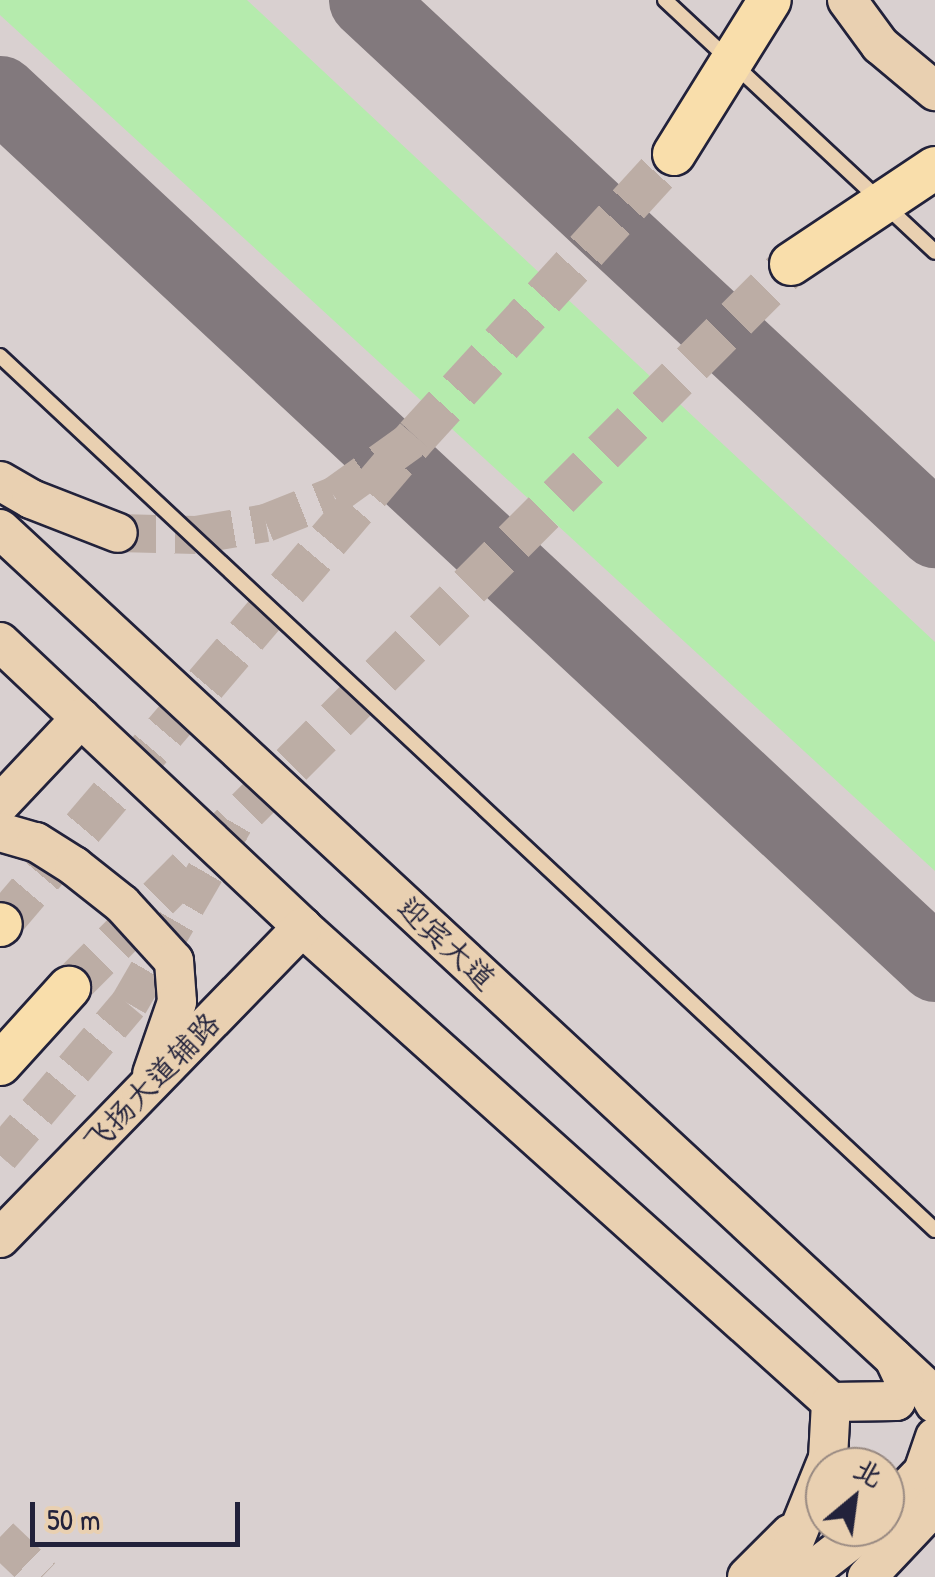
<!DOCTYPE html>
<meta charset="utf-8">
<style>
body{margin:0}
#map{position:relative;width:935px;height:1577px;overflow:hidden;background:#e2d0bf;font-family:"Patrick Hand","LXGW WenKai TC",sans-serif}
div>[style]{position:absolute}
.built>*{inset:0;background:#d9d0d0}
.green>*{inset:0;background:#b5ebad}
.taxiway>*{height:75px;margin:-37.5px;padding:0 37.5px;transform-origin:37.5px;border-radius:37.5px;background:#82797d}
.secondary-tunnel>*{height:38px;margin-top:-19px;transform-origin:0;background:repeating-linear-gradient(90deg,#bcada5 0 38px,transparent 0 57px)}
.primary-tunnel>*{height:42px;margin-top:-21px;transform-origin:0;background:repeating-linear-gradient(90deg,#bcada5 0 42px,transparent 0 63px)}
.roads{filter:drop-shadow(2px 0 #22223b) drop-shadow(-2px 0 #22223b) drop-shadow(0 2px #22223b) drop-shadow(0 -2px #22223b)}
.lane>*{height:14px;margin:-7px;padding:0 7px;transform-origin:7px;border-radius:7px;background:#e9d0b1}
.secondary>*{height:38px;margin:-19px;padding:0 19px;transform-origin:19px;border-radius:19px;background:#e9d0b1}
.primary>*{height:42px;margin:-21px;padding:0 21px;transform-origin:21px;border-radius:21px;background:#f9deab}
span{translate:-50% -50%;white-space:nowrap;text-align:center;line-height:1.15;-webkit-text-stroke:9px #e9d0b1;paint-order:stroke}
.street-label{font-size:30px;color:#22223b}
.north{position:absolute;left:805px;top:1447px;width:100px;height:100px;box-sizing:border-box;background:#e9d0b1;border:2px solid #998a82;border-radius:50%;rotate:29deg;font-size:28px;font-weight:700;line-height:40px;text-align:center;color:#22223b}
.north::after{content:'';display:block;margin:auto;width:35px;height:45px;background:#22223b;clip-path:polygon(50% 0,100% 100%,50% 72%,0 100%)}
.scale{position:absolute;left:30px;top:1502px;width:210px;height:45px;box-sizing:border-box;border:5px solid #22223b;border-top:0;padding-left:12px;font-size:30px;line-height:35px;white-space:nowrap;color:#22223b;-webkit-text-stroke:8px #e9d0b1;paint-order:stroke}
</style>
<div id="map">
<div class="built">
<div style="clip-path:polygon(evenodd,0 0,935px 0,935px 1577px,0 1577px,0 0,825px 1467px,885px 1467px,885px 1527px,825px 1527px,825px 1467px)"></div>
</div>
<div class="green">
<div style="clip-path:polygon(0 0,247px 0,935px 642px,935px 871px,0 15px)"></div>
</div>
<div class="taxiway">
<div style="left:366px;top:0;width:778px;rotate:42.97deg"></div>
<div style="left:0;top:93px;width:1278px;rotate:42.97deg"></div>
</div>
<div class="secondary-tunnel">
<div style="left:118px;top:533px;width:78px;rotate:1.5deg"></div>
<div style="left:196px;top:535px;width:71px;rotate:-9.7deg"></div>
<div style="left:266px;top:523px;width:73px;rotate:-21.7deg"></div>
<div style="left:334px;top:496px;width:101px;rotate:-35.7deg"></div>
<div style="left:0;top:1156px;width:199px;rotate:-49.7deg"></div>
<div style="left:129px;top:1004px;width:220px;rotate:-59.9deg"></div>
<div style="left:0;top:1537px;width:58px;rotate:43.6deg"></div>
</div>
<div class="primary-tunnel">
<div style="left:1px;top:924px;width:640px;rotate:-49.56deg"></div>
<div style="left:416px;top:437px;width:383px;rotate:-47.6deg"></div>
<div style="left:69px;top:988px;width:1022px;rotate:-45.08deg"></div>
</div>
<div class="roads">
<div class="lane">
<div style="left:665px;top:0;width:369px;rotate:43deg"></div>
<div style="left:0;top:356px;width:1280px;rotate:43.07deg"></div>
</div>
<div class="secondary">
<div style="left:847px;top:0;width:56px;rotate:53.7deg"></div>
<div style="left:880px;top:45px;width:72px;rotate:39.9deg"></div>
<div style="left:0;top:481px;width:36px;rotate:30deg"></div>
<div style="left:31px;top:499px;width:93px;rotate:21.3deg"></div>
<div style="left:0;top:529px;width:1263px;rotate:42.85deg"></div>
<div style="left:926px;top:1388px;width:18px;rotate:61deg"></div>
<div style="left:0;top:642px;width:415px;rotate:43.3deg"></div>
<div style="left:302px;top:927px;width:711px;rotate:41.92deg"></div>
<div style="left:0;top:804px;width:118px;rotate:-46.7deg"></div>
<div style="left:0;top:832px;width:37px;rotate:16deg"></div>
<div style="left:36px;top:842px;width:45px;rotate:32.3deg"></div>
<div style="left:74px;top:866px;width:61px;rotate:38.4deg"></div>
<div style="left:122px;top:904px;width:77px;rotate:47.6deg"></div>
<div style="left:174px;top:961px;width:41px;rotate:85.8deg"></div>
<div style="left:177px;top:1002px;width:76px;rotate:109.1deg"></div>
<div style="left:0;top:1238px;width:434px;rotate:-45.8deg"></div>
<div style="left:831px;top:1402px;width:65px;rotate:-0.9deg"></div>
<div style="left:896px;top:1401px;width:21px;rotate:-65deg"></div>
<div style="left:905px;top:1382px;width:26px;rotate:-115deg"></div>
<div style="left:885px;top:1511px;width:54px;rotate:-45.7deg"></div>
<div style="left:923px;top:1472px;width:37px;rotate:-71deg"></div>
<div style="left:747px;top:1577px;width:61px;rotate:-45deg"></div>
<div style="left:780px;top:1577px;width:128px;rotate:-68deg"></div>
<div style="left:828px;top:1458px;width:56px;rotate:-86.9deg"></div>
<div style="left:804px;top:1577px;width:81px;rotate:-38deg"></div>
<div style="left:867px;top:1577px;width:99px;rotate:-46.6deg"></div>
</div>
<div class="primary">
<div style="left:674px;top:154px;width:181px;rotate:-58.1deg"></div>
<div style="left:791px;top:264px;width:173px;rotate:-33.7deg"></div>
<div style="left:0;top:925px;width:1px;rotate:-45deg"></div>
<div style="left:0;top:1064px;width:103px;rotate:-47.8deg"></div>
</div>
</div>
<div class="street-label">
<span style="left:447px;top:943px;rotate:43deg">迎宾大道</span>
<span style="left:151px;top:1082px;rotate:-46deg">飞扬大道辅路</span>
</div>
<div class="north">北</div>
<div class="scale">50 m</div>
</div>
